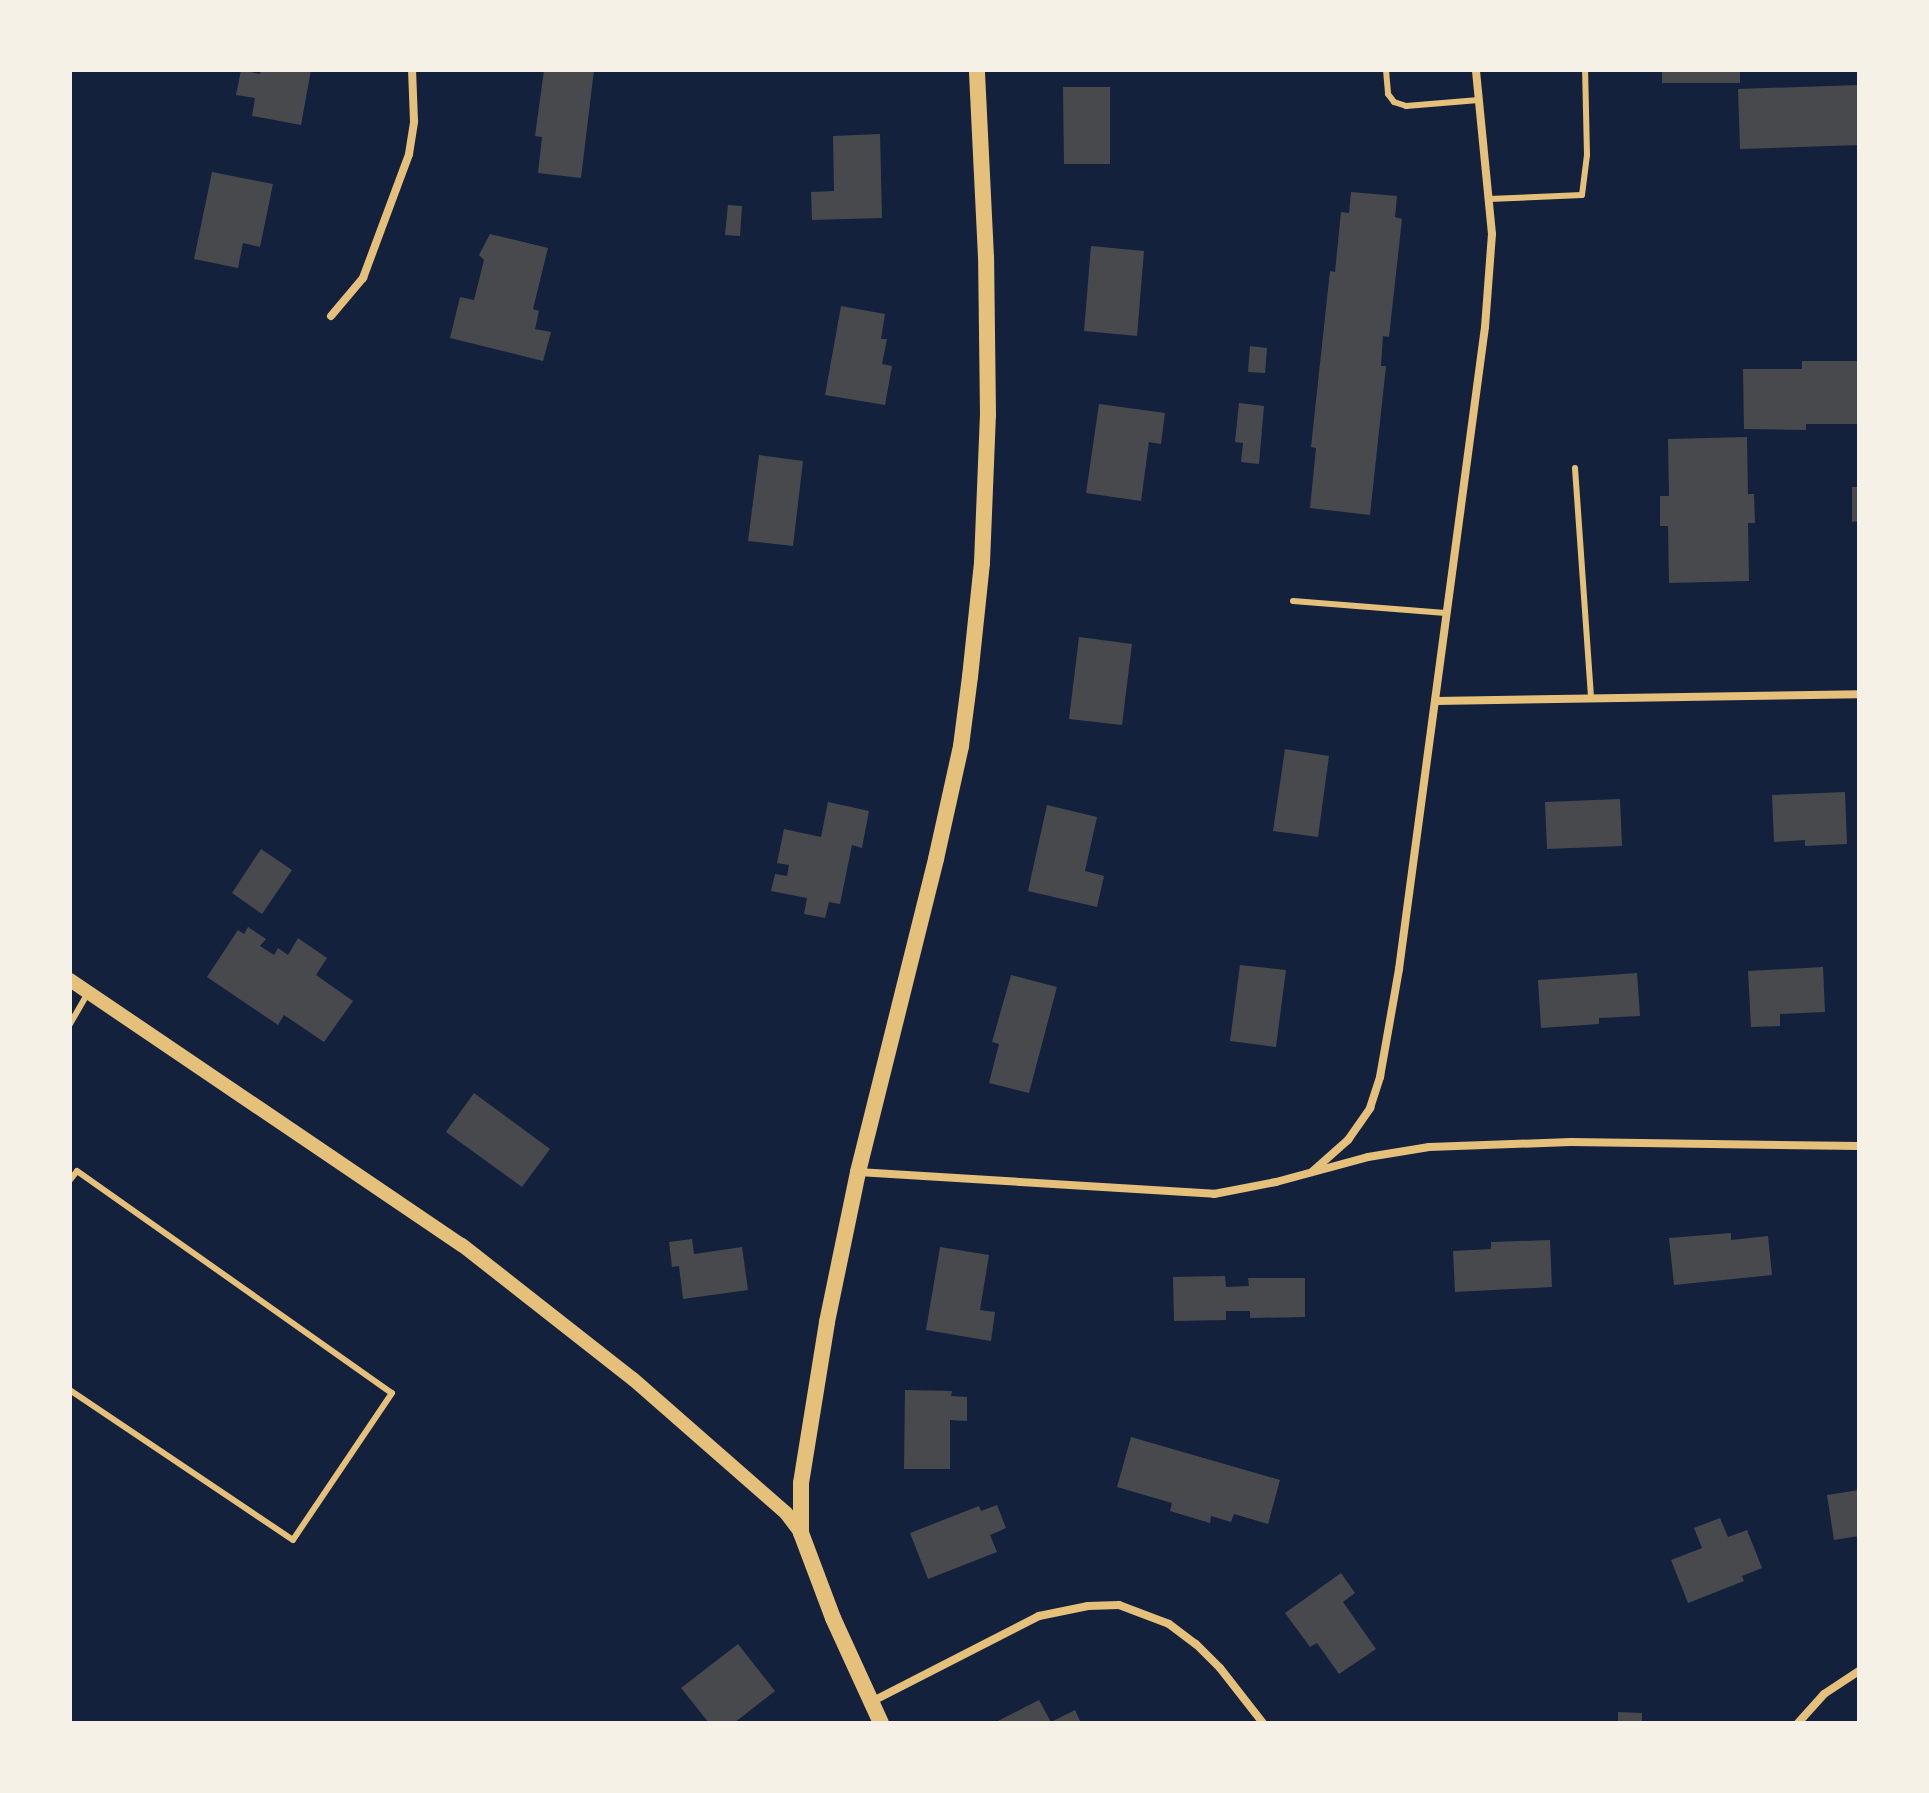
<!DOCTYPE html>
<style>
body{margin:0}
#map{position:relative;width:1929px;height:1793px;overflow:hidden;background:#14213d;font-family:"Alegreya Sans",sans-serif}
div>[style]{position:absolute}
.building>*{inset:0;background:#48494c}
.service>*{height:6px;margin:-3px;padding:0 3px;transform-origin:3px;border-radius:3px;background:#e5c07b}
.minor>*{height:8px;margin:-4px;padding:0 4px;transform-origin:4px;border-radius:4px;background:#e5c07b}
.tertiary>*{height:14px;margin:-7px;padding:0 7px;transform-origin:7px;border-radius:7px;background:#e5c07b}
.secondary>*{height:16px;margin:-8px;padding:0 8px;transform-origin:8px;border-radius:8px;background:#e5c07b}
span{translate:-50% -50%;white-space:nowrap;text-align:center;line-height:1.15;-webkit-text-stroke:6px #f6f1e7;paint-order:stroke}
.frame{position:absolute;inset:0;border:72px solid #f6f1e7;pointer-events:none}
</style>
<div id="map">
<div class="building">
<div style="clip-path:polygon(241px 70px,260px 74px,261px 70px,311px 70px,301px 125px,252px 116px,255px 98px,236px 95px)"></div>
<div style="clip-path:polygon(544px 70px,594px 70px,581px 178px,538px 173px,542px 137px,535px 136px)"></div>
<div style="clip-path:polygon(1662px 70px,1740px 70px,1740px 83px,1662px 83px)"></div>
<div style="clip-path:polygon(1859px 85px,1859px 145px,1740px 149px,1738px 89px)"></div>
<div style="clip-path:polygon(1063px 87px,1110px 87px,1110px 164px,1064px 164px)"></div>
<div style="clip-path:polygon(880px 134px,882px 218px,812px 220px,811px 192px,834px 191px,833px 136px)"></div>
<div style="clip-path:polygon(212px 172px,273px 184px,260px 247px,243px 243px,238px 268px,194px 259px)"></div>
<div style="clip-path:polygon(1351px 192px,1397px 196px,1395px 217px,1402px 219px,1389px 337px,1383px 336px,1381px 366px,1386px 366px,1370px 515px,1310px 508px,1316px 448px,1311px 447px,1330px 271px,1335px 272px,1341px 212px,1349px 213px)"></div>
<div style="clip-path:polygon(728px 205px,742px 206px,740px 236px,725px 235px)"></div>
<div style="clip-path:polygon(490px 234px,548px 248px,533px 309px,539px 311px,535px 329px,551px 332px,543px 361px,450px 338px,460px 297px,474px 300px,484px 260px,479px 255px)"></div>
<div style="clip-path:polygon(1091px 246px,1144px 251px,1137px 336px,1084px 331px)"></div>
<div style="clip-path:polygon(841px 306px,885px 314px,881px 339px,887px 339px,882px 364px,892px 366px,885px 405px,825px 395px)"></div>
<div style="clip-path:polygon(1250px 346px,1267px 348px,1265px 373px,1248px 372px)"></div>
<div style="clip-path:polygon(1802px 361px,1859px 361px,1859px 424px,1806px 424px,1806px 430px,1744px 429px,1743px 369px,1802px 369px)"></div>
<div style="clip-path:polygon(1239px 403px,1264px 406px,1259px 464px,1241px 462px,1243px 443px,1235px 442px)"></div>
<div style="clip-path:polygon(1099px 404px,1165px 413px,1161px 444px,1149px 442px,1141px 501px,1086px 493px)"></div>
<div style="clip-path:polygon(1747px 437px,1748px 494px,1754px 494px,1755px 523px,1748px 523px,1749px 581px,1669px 583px,1668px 526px,1660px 526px,1660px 496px,1669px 496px,1668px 439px)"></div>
<div style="clip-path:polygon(759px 455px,803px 461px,793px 546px,748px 541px)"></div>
<div style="clip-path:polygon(1852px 487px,1859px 487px,1859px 521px,1852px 522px)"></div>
<div style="clip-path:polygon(1079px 637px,1132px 644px,1122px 725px,1069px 719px)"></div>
<div style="clip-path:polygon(1285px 749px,1329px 756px,1318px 837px,1273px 831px)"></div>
<div style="clip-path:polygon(1845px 792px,1847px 844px,1805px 846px,1805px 840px,1774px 842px,1772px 795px)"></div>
<div style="clip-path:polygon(1620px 799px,1622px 846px,1547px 849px,1545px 802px)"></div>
<div style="clip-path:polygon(828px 802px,869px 811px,862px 848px,852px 845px,840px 904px,829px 902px,825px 918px,804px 914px,807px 898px,771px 891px,775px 874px,787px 876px,789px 865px,777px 863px,784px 829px,821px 837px)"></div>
<div style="clip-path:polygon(1047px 805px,1097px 817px,1085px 871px,1104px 876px,1097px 907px,1028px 891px)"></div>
<div style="clip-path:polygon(261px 849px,292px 870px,262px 914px,232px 893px)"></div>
<div style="clip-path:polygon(248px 927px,266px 939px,260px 946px,274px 955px,278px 948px,288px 955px,298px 938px,327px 958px,316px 975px,353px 1001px,324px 1042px,284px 1015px,278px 1025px,207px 977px,238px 930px,244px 934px)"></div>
<div style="clip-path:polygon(1240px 965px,1286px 970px,1276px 1047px,1230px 1041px)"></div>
<div style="clip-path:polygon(1823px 967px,1825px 1012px,1780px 1014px,1780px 1026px,1751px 1027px,1748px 971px)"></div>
<div style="clip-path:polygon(1637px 973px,1640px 1016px,1599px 1018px,1599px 1024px,1541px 1028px,1538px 980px)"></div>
<div style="clip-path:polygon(1011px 975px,1057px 987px,1029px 1093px,989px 1083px,999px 1044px,992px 1042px)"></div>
<div style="clip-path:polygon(474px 1093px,550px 1149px,522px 1187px,446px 1132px)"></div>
<div style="clip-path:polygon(1731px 1233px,1731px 1240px,1768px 1236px,1772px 1275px,1674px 1285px,1669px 1238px)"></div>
<div style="clip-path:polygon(692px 1239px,694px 1254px,742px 1247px,748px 1290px,683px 1299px,679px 1266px,672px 1267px,669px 1242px)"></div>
<div style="clip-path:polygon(1550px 1240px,1552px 1287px,1455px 1292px,1453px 1251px,1491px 1249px,1491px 1242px)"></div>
<div style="clip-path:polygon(940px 1247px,989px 1255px,980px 1310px,995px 1312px,991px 1341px,926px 1330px)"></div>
<div style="clip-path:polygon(1225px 1276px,1226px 1287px,1249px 1286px,1248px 1278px,1305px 1278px,1305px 1317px,1250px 1318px,1250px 1311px,1226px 1311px,1226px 1320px,1174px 1321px,1173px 1277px)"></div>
<div style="clip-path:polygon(905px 1390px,952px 1391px,951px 1396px,967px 1397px,967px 1421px,950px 1420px,950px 1469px,904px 1469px)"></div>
<div style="clip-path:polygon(1131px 1437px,1280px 1480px,1268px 1524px,1234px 1514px,1231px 1522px,1211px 1516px,1210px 1523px,1170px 1511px,1172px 1503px,1117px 1487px)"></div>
<div style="clip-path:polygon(1859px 1490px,1859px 1536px,1834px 1540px,1827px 1495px)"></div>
<div style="clip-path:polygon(997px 1505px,1006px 1528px,990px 1535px,997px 1552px,928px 1579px,910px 1533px,979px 1506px,981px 1511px)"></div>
<div style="clip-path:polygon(1720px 1518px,1728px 1537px,1747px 1530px,1762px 1568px,1742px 1576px,1744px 1581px,1688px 1603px,1671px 1560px,1702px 1548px,1694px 1528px)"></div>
<div style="clip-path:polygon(1341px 1573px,1355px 1593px,1343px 1602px,1376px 1649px,1339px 1674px,1317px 1643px,1310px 1647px,1285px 1613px)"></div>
<div style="clip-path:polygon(738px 1644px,775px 1691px,734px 1723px,709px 1723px,681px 1688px)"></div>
<div style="clip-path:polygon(1039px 1700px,1051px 1722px,1075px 1710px,1081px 1723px,994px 1723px)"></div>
<div style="clip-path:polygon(1618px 1712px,1642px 1713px,1642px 1723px,1618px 1723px)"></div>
</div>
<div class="service">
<div style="left:1386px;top:70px;width:24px;rotate:85deg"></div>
<div style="left:1388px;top:94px;width:10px;rotate:53deg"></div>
<div style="left:1394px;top:102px;width:13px;rotate:18deg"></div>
<div style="left:1406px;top:106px;width:73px;rotate:-4.7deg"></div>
<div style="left:1489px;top:199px;width:93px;rotate:-2.5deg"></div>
<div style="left:1582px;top:195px;width:40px;rotate:-82.9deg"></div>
<div style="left:1587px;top:155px;width:85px;rotate:-91.3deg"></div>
<div style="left:1575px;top:468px;width:231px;rotate:86deg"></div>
<div style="left:1293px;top:601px;width:153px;rotate:4.5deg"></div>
<div style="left:70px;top:1024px;width:36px;rotate:-60deg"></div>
<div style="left:70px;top:1180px;width:11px;rotate:-52deg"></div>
<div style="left:77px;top:1171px;width:385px;rotate:35.2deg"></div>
<div style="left:392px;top:1393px;width:177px;rotate:124deg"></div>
<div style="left:293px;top:1540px;width:269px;rotate:-146.1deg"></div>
</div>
<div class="minor">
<div style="left:331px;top:316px;width:50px;rotate:-49.9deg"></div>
<div style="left:363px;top:278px;width:132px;rotate:-69.6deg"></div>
<div style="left:409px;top:154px;width:33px;rotate:-81deg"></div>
<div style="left:414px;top:121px;width:51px;rotate:-92.2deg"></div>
<div style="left:1435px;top:701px;width:424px;rotate:-0.9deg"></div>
<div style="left:1313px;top:1171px;width:47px;rotate:-41.5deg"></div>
<div style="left:1348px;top:1140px;width:39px;rotate:-55deg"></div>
<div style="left:1370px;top:1108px;width:33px;rotate:-72deg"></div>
<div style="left:1380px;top:1077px;width:110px;rotate:-80deg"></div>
<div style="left:1399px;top:969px;width:648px;rotate:-82.37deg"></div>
<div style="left:1485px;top:327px;width:93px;rotate:-85.7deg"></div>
<div style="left:1492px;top:234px;width:165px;rotate:-95.6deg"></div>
<div style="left:858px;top:1172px;width:357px;rotate:3.5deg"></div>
<div style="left:1214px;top:1194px;width:63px;rotate:-11deg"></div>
<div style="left:1276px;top:1182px;width:95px;rotate:-15.2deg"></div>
<div style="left:1368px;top:1157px;width:62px;rotate:-9.3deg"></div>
<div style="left:1429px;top:1147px;width:142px;rotate:-2deg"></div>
<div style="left:1571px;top:1142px;width:288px;rotate:0.8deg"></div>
<div style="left:871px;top:1702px;width:189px;rotate:-27.1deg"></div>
<div style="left:1039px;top:1616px;width:50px;rotate:-11.5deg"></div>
<div style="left:1088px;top:1606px;width:31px;rotate:-2deg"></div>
<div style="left:1119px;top:1605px;width:53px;rotate:20.8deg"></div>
<div style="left:1169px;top:1624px;width:34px;rotate:37deg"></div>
<div style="left:1196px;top:1644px;width:34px;rotate:45deg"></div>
<div style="left:1220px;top:1668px;width:70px;rotate:52deg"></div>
<div style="left:1798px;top:1723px;width:39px;rotate:-48deg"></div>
<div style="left:1824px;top:1694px;width:42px;rotate:-33.3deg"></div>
</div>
<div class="tertiary">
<div style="left:70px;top:980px;width:473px;rotate:34.1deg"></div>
<div style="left:462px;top:1245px;width:217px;rotate:38.1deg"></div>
<div style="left:633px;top:1379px;width:203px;rotate:41.2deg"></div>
<div style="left:786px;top:1513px;width:25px;rotate:53deg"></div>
</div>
<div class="secondary">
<div style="left:881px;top:1723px;width:115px;rotate:-114.6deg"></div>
<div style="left:833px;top:1618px;width:91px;rotate:-110.6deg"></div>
<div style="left:801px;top:1533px;width:50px;rotate:-90deg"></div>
<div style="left:801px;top:1483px;width:163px;rotate:-80.8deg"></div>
<div style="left:827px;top:1322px;width:153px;rotate:-78.3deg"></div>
<div style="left:858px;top:1172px;width:323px;rotate:-76deg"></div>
<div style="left:936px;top:859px;width:116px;rotate:-77.5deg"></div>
<div style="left:961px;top:746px;width:70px;rotate:-82.6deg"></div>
<div style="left:970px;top:677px;width:115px;rotate:-84deg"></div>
<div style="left:982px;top:563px;width:148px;rotate:-87.7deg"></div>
<div style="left:988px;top:415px;width:158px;rotate:-90.7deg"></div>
<div style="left:986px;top:257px;width:187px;rotate:-92.8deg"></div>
</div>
<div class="frame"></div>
</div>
